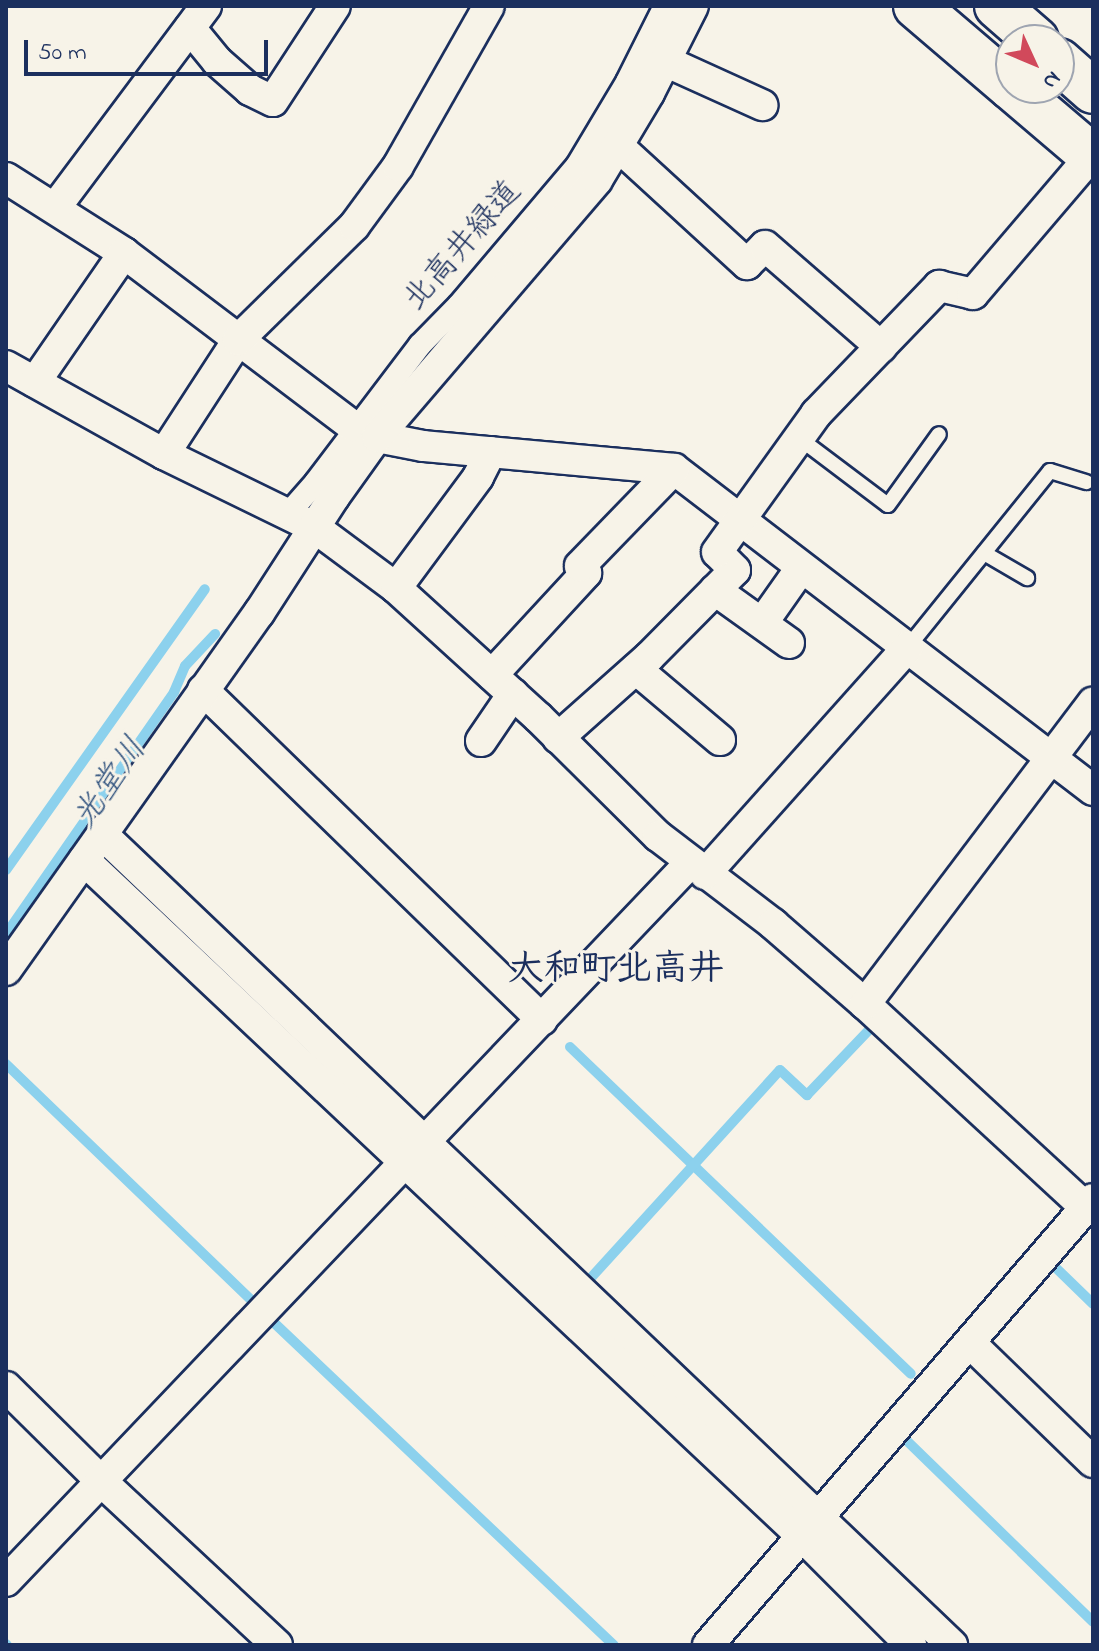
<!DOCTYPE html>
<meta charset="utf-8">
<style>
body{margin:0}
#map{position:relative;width:1099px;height:1651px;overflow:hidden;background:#f7f3e8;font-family:"Indie Flower","Klee One",sans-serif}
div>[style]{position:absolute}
.stream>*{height:10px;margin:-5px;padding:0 5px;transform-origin:5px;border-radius:5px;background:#8cd1ed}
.roads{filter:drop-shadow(2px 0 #1b2f5e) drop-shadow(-2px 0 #1b2f5e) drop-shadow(0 2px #1b2f5e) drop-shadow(0 -2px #1b2f5e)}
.service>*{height:14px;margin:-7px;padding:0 7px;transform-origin:7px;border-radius:7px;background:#f7f3e8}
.pedestrian>*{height:22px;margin:-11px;padding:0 11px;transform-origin:11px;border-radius:11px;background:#f7f3e8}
.minor>*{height:30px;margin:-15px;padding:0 15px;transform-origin:15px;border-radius:15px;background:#f7f3e8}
.primary>*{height:44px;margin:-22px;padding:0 22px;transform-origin:22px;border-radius:22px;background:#f7f3e8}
span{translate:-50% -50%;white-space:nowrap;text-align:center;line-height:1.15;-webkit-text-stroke:6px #f7f3e8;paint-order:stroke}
.street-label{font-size:32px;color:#1b2f5e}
.water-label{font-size:34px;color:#375882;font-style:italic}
.quarter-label{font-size:36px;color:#1b2f5e;font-weight:700}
.frame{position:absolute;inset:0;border:8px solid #1b2f5e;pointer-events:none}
.north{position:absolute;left:995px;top:24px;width:80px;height:80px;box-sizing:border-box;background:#f7f3e8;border:2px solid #9fa5b1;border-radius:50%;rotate:134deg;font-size:22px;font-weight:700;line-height:32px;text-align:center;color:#1b2f5e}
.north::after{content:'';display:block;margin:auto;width:28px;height:36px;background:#d1495b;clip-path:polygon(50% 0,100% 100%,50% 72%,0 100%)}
.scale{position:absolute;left:24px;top:40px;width:244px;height:36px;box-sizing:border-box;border:4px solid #1b2f5e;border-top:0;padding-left:10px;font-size:24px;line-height:28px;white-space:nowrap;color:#1b2f5e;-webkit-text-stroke:6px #f7f3e8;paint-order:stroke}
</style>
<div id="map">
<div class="stream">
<div style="left:6px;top:870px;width:344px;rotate:-54.7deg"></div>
<div style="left:6px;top:934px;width:295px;rotate:-55.2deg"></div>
<div style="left:174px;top:692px;width:28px;rotate:-67deg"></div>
<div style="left:185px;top:666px;width:44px;rotate:-46.8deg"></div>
<div style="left:570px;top:1047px;width:472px;rotate:43.8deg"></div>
<div style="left:6px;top:1064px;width:343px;rotate:43.9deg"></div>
<div style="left:1055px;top:1267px;width:53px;rotate:44.2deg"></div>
<div style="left:595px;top:1288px;width:10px;rotate:-135deg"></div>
<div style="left:588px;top:1281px;width:285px;rotate:-47.7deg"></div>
<div style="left:780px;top:1070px;width:37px;rotate:43deg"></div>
<div style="left:807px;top:1095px;width:90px;rotate:-46.4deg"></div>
<div style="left:269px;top:1318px;width:475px;rotate:43.5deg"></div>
<div style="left:905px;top:1439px;width:262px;rotate:44.2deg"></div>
<div style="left:6px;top:1644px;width:1px;rotate:45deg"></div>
</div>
<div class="roads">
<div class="service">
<div style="left:799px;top:438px;width:111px;rotate:37deg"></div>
<div style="left:888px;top:505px;width:87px;rotate:-54.3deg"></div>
<div style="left:984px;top:553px;width:50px;rotate:30.2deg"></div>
<div style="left:908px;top:647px;width:226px;rotate:-51.1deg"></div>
<div style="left:1050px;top:471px;width:38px;rotate:17deg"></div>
</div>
<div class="pedestrian">
<div style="left:288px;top:514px;width:43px;rotate:-48.8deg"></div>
<div style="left:316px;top:482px;width:172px;rotate:-52.8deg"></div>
<div style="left:420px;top:345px;width:56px;rotate:-45.7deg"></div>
<div style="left:459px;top:305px;width:182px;rotate:-49.7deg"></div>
<div style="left:577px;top:166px;width:98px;rotate:-59.2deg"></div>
<div style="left:627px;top:82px;width:85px;rotate:-63.4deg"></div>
</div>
<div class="minor">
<div style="left:190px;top:28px;width:43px;rotate:50.7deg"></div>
<div style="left:217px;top:61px;width:44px;rotate:41.3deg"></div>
<div style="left:250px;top:90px;width:25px;rotate:26deg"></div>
<div style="left:273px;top:101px;width:113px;rotate:-56.9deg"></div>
<div style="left:665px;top:61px;width:107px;rotate:24.4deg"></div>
<div style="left:618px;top:146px;width:175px;rotate:42.5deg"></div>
<div style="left:747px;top:264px;width:25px;rotate:-45deg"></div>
<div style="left:765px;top:246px;width:154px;rotate:41deg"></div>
<div style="left:6px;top:178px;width:140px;rotate:32.4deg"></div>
<div style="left:124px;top:253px;width:283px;rotate:37.1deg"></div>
<div style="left:350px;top:424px;width:30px;rotate:26deg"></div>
<div style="left:377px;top:437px;width:47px;rotate:11.1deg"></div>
<div style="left:423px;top:446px;width:252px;rotate:5.2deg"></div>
<div style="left:674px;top:469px;width:528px;rotate:37.46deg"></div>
<div style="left:55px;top:208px;width:252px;rotate:-53.2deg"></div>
<div style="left:6px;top:366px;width:181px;rotate:29.1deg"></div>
<div style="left:164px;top:454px;width:167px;rotate:26deg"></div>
<div style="left:314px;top:527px;width:102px;rotate:36.6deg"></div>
<div style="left:396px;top:588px;width:192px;rotate:42.3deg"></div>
<div style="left:538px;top:717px;width:169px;rotate:44.8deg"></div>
<div style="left:658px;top:836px;width:145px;rotate:37.4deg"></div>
<div style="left:773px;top:924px;width:122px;rotate:41deg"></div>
<div style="left:865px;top:1004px;width:301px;rotate:42.7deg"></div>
<div style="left:35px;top:382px;width:157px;rotate:-55.4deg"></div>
<div style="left:164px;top:454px;width:136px;rotate:-57deg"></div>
<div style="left:238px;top:340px;width:163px;rotate:-44.5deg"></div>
<div style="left:354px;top:226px;width:74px;rotate:-53.7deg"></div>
<div style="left:398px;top:166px;width:184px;rotate:-60.4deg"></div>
<div style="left:396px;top:588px;width:138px;rotate:-53.5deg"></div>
<div style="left:478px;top:477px;width:28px;rotate:-63deg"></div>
<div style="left:715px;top:590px;width:91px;rotate:35.6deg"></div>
<div style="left:763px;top:622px;width:66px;rotate:-54.9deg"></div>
<div style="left:636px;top:669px;width:110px;rotate:40.2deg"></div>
<div style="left:492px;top:675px;width:139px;rotate:-47.3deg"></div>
<div style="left:586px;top:573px;width:9px;rotate:-131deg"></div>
<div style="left:580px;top:566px;width:135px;rotate:-45.9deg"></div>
<div style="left:203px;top:690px;width:473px;rotate:44.2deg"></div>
<div style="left:558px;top:738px;width:122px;rotate:-41.7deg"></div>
<div style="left:649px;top:657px;width:122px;rotate:-45.3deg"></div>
<div style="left:735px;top:570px;width:25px;rotate:-135deg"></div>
<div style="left:717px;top:552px;width:170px;rotate:-54.3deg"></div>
<div style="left:816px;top:414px;width:178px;rotate:-46.1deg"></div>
<div style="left:939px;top:286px;width:35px;rotate:13deg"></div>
<div style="left:973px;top:294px;width:182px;rotate:-49.5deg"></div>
<div style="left:481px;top:741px;width:57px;rotate:-55.8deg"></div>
<div style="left:102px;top:834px;width:1175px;rotate:43.65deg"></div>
<div style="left:84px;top:860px;width:988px;rotate:43.28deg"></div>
<div style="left:803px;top:1537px;width:153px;rotate:45deg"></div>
<div style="left:705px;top:874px;width:305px;rotate:-48.2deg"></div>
<div style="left:6px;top:970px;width:438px;rotate:-54.7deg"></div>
<div style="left:259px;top:613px;width:138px;rotate:-57.1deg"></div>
<div style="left:334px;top:497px;width:74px;rotate:-54.4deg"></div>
<div style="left:377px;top:437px;width:338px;rotate:-49.4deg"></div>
<div style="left:597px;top:180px;width:101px;rotate:-59.1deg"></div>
<div style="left:649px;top:93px;width:97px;rotate:-63.2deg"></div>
<div style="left:865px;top:1004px;width:378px;rotate:-52.9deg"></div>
<div style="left:970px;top:1343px;width:171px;rotate:44.1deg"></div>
<div style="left:6px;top:1387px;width:132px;rotate:44.7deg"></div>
<div style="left:100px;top:1480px;width:242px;rotate:43deg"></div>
<div style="left:6px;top:1581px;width:992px;rotate:-46.39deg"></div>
<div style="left:708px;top:1645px;width:589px;rotate:-49.2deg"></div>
</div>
<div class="primary">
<div style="left:916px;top:6px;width:125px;rotate:40.5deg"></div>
<div style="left:997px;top:6px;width:52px;rotate:41.1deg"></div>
<div style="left:1059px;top:61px;width:45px;rotate:41.4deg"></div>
<div style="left:1012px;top:88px;width:106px;rotate:40.4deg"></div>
</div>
</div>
<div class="street-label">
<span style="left:464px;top:247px;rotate:-49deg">北高井緑道</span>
</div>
<div class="water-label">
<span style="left:111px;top:784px;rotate:-55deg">光堂川</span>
</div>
<div class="quarter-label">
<span style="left:616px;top:971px">大和町北高井</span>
</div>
<div class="frame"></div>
<div class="north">N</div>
<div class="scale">50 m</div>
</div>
